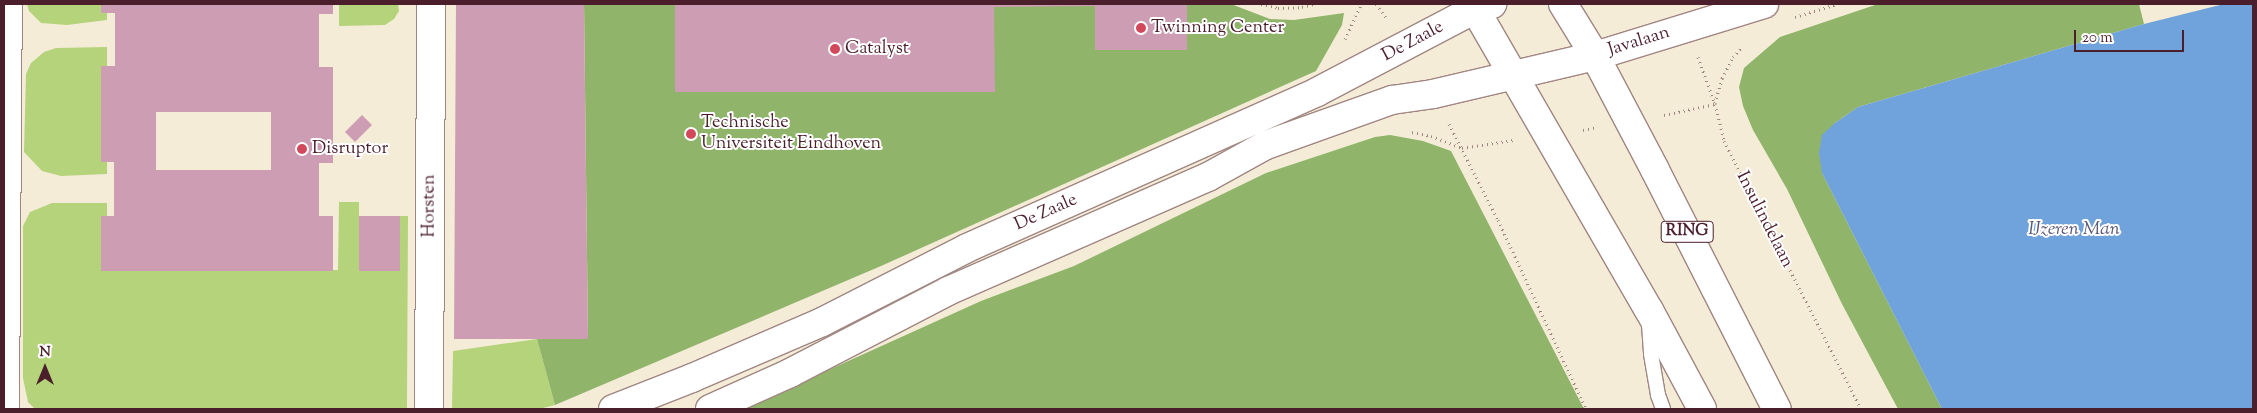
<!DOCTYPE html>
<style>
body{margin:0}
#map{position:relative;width:2257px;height:413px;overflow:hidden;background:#f5ecd8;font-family:"Sorts Mill Goudy",serif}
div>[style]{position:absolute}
.green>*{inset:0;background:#b5d37a}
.forest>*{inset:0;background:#90b56a}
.water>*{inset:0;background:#70a2db}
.building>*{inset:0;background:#cd9db4}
.path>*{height:3px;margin-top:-1.5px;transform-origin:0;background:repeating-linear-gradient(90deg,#a08682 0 1px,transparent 0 5px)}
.roads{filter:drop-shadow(1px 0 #a08682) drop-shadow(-1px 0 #a08682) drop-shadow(0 1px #a08682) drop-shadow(0 -1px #a08682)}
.lane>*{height:14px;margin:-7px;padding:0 7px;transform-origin:7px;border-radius:7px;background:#fff}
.street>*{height:28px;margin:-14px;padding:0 14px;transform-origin:14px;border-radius:14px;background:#fff}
.primary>*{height:28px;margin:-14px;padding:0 14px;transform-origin:14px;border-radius:14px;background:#fff}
.dots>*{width:14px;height:14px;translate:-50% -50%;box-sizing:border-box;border:2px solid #fff;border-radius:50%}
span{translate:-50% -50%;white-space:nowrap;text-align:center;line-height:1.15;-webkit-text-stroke:4px #fff;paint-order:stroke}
.shield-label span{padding:1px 4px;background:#fff;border:1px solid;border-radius:4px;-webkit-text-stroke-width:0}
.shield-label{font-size:16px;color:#4a1f2b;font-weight:700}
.poi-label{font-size:18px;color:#4a1f2b}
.left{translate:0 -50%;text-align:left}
.street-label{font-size:18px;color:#4a1f2b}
.water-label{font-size:19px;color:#5b5a7a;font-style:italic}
.frame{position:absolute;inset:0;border:5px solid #4a1f2b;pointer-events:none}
.north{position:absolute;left:20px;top:343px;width:50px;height:50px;-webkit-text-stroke:4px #fff;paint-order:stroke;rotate:0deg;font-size:14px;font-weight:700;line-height:20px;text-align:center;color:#4a1f2b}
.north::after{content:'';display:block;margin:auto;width:18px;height:22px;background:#4a1f2b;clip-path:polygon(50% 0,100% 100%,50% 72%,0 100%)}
.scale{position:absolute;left:2074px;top:30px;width:110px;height:22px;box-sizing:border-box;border:2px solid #4a1f2b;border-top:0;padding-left:6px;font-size:15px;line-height:18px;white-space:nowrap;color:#4a1f2b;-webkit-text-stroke:4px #fff;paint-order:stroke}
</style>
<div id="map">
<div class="green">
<div style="clip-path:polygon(27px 4px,107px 4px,107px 20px,67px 25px,41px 23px,29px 11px)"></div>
<div style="clip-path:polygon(339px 4px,398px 4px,399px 11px,394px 19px,385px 25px,339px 26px)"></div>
<div style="clip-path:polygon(107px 47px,107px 174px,61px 176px,42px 171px,24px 152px,26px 74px,31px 63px,44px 52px,56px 48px)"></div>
<div style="clip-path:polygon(339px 202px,359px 202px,359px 271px,400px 271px,400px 216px,408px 216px,407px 409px,35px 409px,28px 402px,23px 378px,23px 226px,30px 212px,52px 203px,107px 203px,107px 269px,338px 270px)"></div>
<div style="clip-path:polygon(537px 339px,555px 405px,539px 409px,452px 409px,453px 351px)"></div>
</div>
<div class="forest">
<div style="clip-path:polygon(584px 4px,1095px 4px,1095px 50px,1187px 50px,1187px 4px,1231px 4px,1270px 19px,1294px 20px,1344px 13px,1342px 25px,1316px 71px,881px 266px,555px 405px,537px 339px,588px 339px)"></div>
<div style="clip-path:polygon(1878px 4px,2139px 4px,2144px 24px,1858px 107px,1835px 123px,1822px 173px,1942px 409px,1898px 409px,1842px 304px,1787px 189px,1753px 130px,1743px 106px,1739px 87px,1744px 68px,1780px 37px)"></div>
<div style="clip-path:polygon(1390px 135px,1423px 141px,1451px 151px,1584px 409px,742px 409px,981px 301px,1074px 266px,1266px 173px,1375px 137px)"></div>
</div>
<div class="water">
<div style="clip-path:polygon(2224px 4px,2253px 4px,2253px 409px,1942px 409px,1822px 173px,1819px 153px,1822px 135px,1835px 123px,1858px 107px,2144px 24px)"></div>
</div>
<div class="building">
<div style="clip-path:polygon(evenodd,101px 4px,333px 4px,333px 14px,319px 14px,319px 67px,333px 67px,333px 163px,319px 163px,319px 216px,333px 216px,333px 271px,101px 271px,101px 216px,114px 216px,114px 162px,101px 162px,101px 66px,115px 66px,115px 13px,101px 13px,101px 4px,156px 112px,271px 112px,271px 170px,156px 170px,156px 112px)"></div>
<div style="clip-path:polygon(456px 4px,584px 4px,588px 339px,454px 339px)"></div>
<div style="clip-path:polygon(675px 4px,1187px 4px,1187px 50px,1095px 50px,1095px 6px,994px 7px,995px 92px,675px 92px)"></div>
<div style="clip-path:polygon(362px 115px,372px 125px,355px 142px,345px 132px)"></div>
<div style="clip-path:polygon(359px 216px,400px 216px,400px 271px,359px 271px)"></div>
</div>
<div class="path">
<div style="left:1261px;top:4px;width:17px;rotate:13deg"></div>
<div style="left:1278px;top:8px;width:24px;rotate:-2deg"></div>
<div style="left:1302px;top:7px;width:12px;rotate:-14deg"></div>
<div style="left:1376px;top:4px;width:17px;rotate:54deg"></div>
<div style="left:1795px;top:17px;width:44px;rotate:-17.2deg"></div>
<div style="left:1345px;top:39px;width:38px;rotate:-65deg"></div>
<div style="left:1698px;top:57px;width:50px;rotate:70.1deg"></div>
<div style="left:1715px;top:104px;width:38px;rotate:76deg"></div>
<div style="left:1724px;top:141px;width:301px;rotate:62.9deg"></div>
<div style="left:1715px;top:103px;width:26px;rotate:-74deg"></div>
<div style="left:1722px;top:78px;width:24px;rotate:-62deg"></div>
<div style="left:1733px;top:57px;width:13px;rotate:-48deg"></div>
<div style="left:1664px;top:115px;width:52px;rotate:-12.2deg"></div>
<div style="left:1449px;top:124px;width:108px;rotate:63deg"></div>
<div style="left:1498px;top:220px;width:208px;rotate:65deg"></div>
<div style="left:1583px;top:130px;width:14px;rotate:-12deg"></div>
<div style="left:1412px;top:132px;width:19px;rotate:12deg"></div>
<div style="left:1431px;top:136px;width:33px;rotate:21deg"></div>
<div style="left:1462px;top:148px;width:52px;rotate:-8.9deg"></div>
</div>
<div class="roads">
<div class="lane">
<div style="left:1649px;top:324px;width:30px;rotate:86deg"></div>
<div style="left:1651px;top:354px;width:42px;rotate:80.3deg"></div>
<div style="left:1658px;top:395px;width:15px;rotate:70deg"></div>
</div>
<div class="street">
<div style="left:5px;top:409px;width:405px;rotate:-89.6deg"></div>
<div style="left:429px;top:409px;width:405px;rotate:-89.7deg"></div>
<div style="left:613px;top:409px;width:85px;rotate:-21.4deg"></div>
<div style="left:692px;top:378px;width:142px;rotate:-23.3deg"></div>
<div style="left:822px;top:322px;width:163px;rotate:-27deg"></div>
<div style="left:967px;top:248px;width:383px;rotate:-24deg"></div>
<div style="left:1317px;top:92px;width:178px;rotate:-27.7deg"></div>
<div style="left:1475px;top:9px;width:18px;rotate:-16deg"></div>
<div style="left:710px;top:409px;width:88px;rotate:-24.2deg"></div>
<div style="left:790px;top:373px;width:178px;rotate:-27.4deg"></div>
<div style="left:948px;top:291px;width:284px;rotate:-23.7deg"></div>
<div style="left:1208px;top:177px;width:66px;rotate:-28.9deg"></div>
<div style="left:1266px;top:145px;width:134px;rotate:-19.7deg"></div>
<div style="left:1392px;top:100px;width:41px;rotate:-8.3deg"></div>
<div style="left:1433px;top:94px;width:166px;rotate:-13.2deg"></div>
<div style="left:1595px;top:56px;width:177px;rotate:-17.1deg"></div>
</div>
<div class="primary">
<div style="left:1472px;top:4px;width:354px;rotate:60deg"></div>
<div style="left:1649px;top:310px;width:112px;rotate:61.8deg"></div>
<div style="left:1563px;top:4px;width:61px;rotate:58.4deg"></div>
<div style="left:1595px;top:56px;width:129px;rotate:62.2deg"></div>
<div style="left:1655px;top:170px;width:268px;rotate:63deg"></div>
</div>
</div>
<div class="dots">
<div style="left:1141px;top:28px;background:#d1495b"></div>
<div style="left:835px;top:49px;background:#d1495b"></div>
<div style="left:691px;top:134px;background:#d1495b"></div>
<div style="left:302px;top:149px;background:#d1495b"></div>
</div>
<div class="shield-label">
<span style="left:1687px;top:232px">RING</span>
</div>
<div class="poi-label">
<span class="left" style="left:1151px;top:28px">Twinning Center</span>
<span class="left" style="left:845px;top:49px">Catalyst</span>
<span class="left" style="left:701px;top:134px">Technische<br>Universiteit Eindhoven</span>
<span class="left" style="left:312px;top:149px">Disruptor</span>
</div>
<div class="street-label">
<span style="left:1413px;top:42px;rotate:-28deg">De Zaale</span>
<span style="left:1639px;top:42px;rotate:-17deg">Javalaan</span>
<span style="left:430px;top:206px;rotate:-90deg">Horsten</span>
<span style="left:1046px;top:213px;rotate:-24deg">De Zaale</span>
<span style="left:1764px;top:220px;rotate:63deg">Insulindelaan</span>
</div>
<div class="water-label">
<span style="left:2074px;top:230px">IJzeren Man</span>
</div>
<div class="frame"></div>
<div class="north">N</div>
<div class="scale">20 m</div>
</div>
